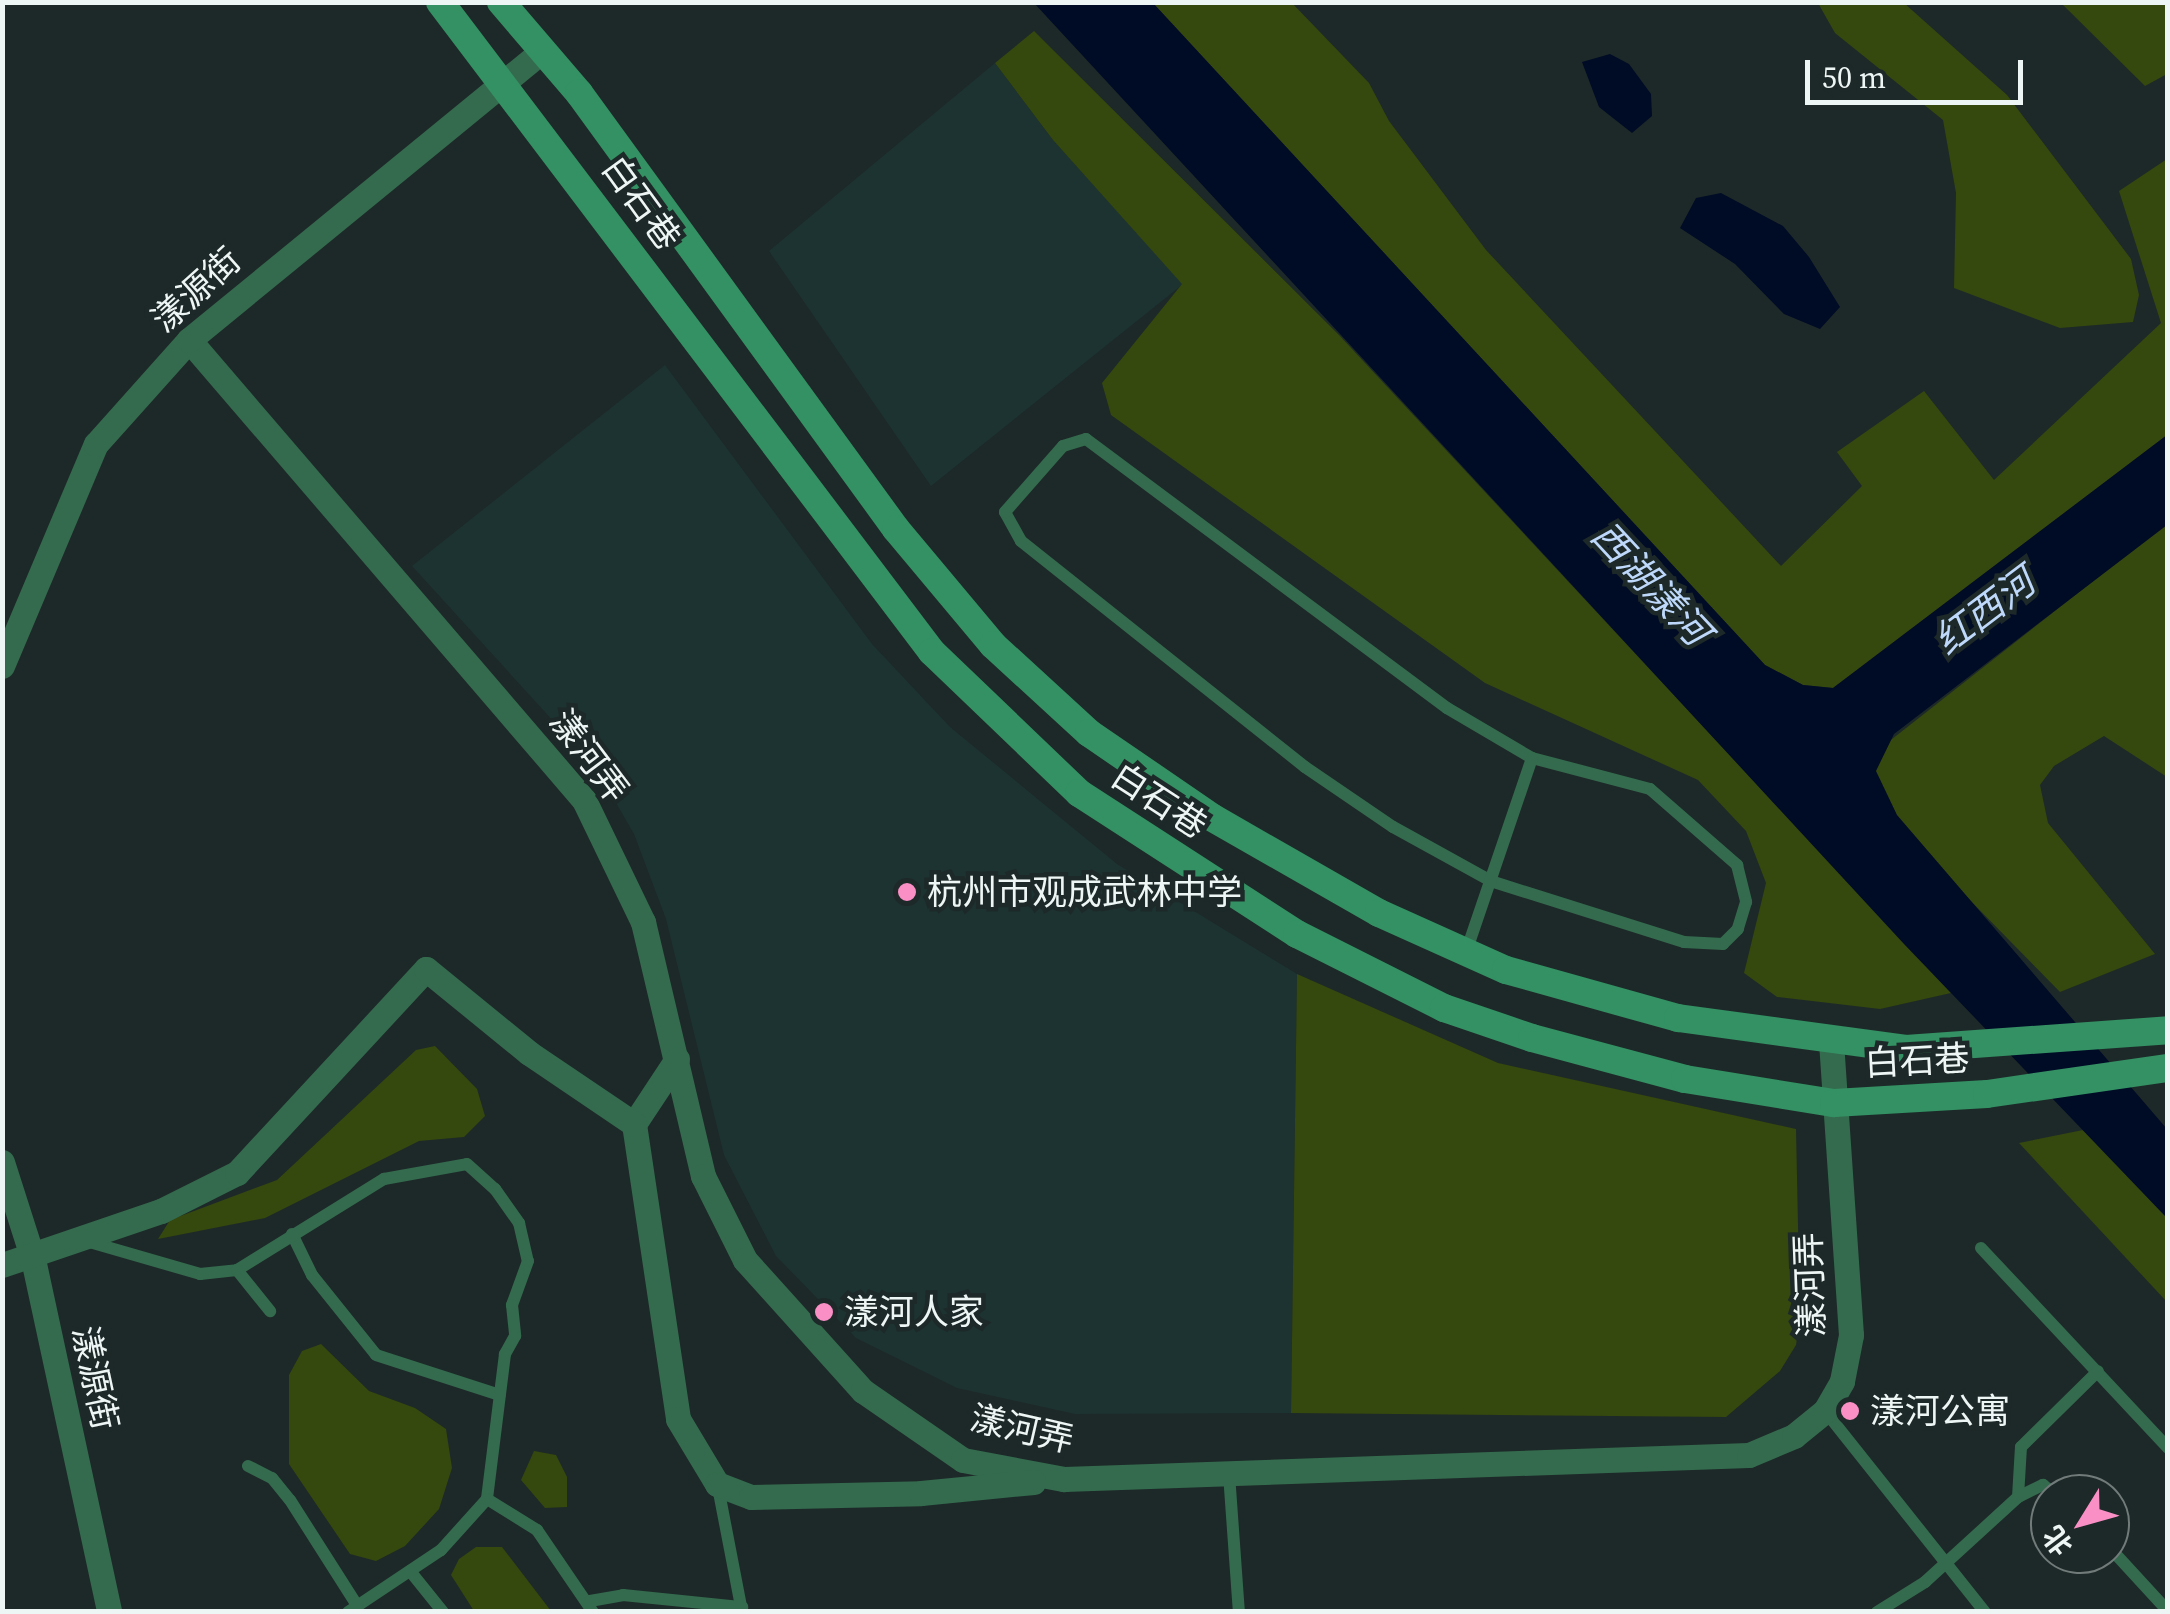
<!DOCTYPE html>
<meta charset="utf-8">
<style>
body{margin:0}
#map{position:relative;width:2170px;height:1614px;overflow:hidden;background:#1d2928;font-family:"Source Serif 4","Noto Sans SC",serif}
div>[style]{position:absolute}
.built>*{inset:0;background:#1d3331}
.green>*{inset:0;background:#35480e}
.water>*{inset:0;background:#000b26}
.service>*{height:12px;margin:-6px;padding:0 6px;transform-origin:6px;border-radius:6px;background:#346b4e}
.minor>*{height:25px;margin:-12.5px;padding:0 12.5px;transform-origin:12.5px;border-radius:12.5px;background:#346b4e}
.secondary>*{height:28px;margin:-14px;padding:0 14px;transform-origin:14px;border-radius:14px;background:#339163}
.dots>*{width:28px;height:28px;translate:-50% -50%;box-sizing:border-box;border:5px solid #1d2928;border-radius:50%}
span{translate:-50% -50%;white-space:nowrap;text-align:center;line-height:1.15;-webkit-text-stroke:9px #1d2928;paint-order:stroke}
.street-label{font-size:35px;color:#eef6f5}
.poi-label{font-size:35px;color:#eef6f5}
.left{translate:0 -50%;text-align:left}
.water-label{font-size:38px;color:#bdd8fa;font-style:italic}
.frame{position:absolute;inset:0;border:5px solid #eef6f5;pointer-events:none}
.north{position:absolute;left:2030px;top:1474px;width:100px;height:100px;box-sizing:border-box;background:#1d2928;border:2px solid #717b7a;border-radius:50%;rotate:233deg;font-size:28px;font-weight:700;line-height:40px;text-align:center;color:#eef6f5}
.north::after{content:'';display:block;margin:auto;width:35px;height:45px;background:#fa8fc6;clip-path:polygon(50% 0,100% 100%,50% 72%,0 100%)}
.scale{position:absolute;left:1805px;top:60px;width:218px;height:45px;box-sizing:border-box;border:5px solid #eef6f5;border-top:0;padding-left:12px;font-size:30px;line-height:35px;white-space:nowrap;color:#eef6f5;-webkit-text-stroke:8px #1d2928;paint-order:stroke}
</style>
<div id="map">
<div class="built">
<div style="clip-path:polygon(995px 63px,1053px 140px,1183px 284px,931px 486px,769px 251px)"></div>
<div style="clip-path:polygon(665px 365px,872px 644px,950px 727px,1117px 864px,1297px 974px,1291px 1413px,1075px 1414px,957px 1388px,856px 1338px,776px 1256px,724px 1155px,666px 919px,634px 834px,596px 768px,412px 566px)"></div>
</div>
<div class="green">
<div style="clip-path:polygon(1153px 3px,1292px 3px,1369px 83px,1389px 121px,1486px 250px,1781px 566px,1862px 486px,1837px 452px,1924px 391px,1994px 480px,2161px 323px,2119px 191px,2167px 159px,2167px 435px,1833px 688px,1803px 685px,1765px 665px)"></div>
<div style="clip-path:polygon(1818px 3px,1904px 3px,2007px 95px,2131px 259px,2139px 295px,2133px 322px,2060px 328px,1954px 288px,1956px 193px,1943px 120px,1835px 33px)"></div>
<div style="clip-path:polygon(2061px 3px,2167px 3px,2167px 74px,2145px 86px)"></div>
<div style="clip-path:polygon(1034px 31px,1339px 335px,1951px 993px,1880px 1009px,1777px 997px,1744px 973px,1766px 883px,1746px 831px,1698px 780px,1485px 683px,1111px 415px,1102px 383px,1182px 284px,1053px 140px,995px 63px)"></div>
<div style="clip-path:polygon(2167px 523px,2167px 777px,2104px 736px,2054px 766px,2040px 785px,2048px 823px,2155px 954px,2060px 992px,1865px 793px,1887px 743px)"></div>
<div style="clip-path:polygon(1297px 974px,1498px 1063px,1796px 1129px,1800px 1319px,1796px 1345px,1780px 1371px,1726px 1417px,1291px 1413px)"></div>
<div style="clip-path:polygon(435px 1046px,477px 1089px,485px 1116px,464px 1137px,419px 1141px,265px 1218px,158px 1239px,170px 1220px,277px 1180px,416px 1050px)"></div>
<div style="clip-path:polygon(2083px 1130px,2167px 1218px,2167px 1302px,2019px 1143px)"></div>
<div style="clip-path:polygon(321px 1344px,369px 1391px,415px 1408px,446px 1429px,452px 1468px,439px 1509px,405px 1546px,376px 1561px,350px 1554px,289px 1464px,289px 1375px,302px 1351px)"></div>
<div style="clip-path:polygon(534px 1451px,556px 1455px,567px 1477px,567px 1507px,545px 1508px,521px 1480px)"></div>
<div style="clip-path:polygon(476px 1547px,502px 1547px,551px 1611px,474px 1611px,451px 1575px,459px 1559px)"></div>
</div>
<div class="water">
<div style="clip-path:polygon(1034px 3px,1153px 3px,1765px 665px,1803px 685px,1833px 688px,2167px 435px,2167px 525px,1894px 734px,1876px 771px,1897px 815px,2167px 1129px,2167px 1218px,1904px 944px)"></div>
<div style="clip-path:polygon(1610px 54px,1629px 64px,1651px 94px,1652px 116px,1632px 133px,1599px 107px,1582px 62px)"></div>
<div style="clip-path:polygon(1721px 193px,1783px 226px,1809px 257px,1840px 307px,1820px 329px,1784px 314px,1735px 264px,1680px 228px,1696px 198px)"></div>
</div>
<div class="service">
<div style="left:1086px;top:439px;width:450px;rotate:36.7deg"></div>
<div style="left:1447px;top:708px;width:99px;rotate:30.5deg"></div>
<div style="left:1532px;top:758px;width:122px;rotate:14.7deg"></div>
<div style="left:1650px;top:789px;width:116px;rotate:41.1deg"></div>
<div style="left:1737px;top:865px;width:38px;rotate:76deg"></div>
<div style="left:1746px;top:902px;width:28px;rotate:107deg"></div>
<div style="left:1738px;top:929px;width:21px;rotate:135deg"></div>
<div style="left:1723px;top:944px;width:39px;rotate:-177deg"></div>
<div style="left:1684px;top:942px;width:202px;rotate:-162.5deg"></div>
<div style="left:1491px;top:881px;width:112px;rotate:-151.1deg"></div>
<div style="left:1393px;top:827px;width:107px;rotate:-145.7deg"></div>
<div style="left:1305px;top:767px;width:363px;rotate:-141.5deg"></div>
<div style="left:1021px;top:541px;width:33px;rotate:-119deg"></div>
<div style="left:1005px;top:512px;width:88px;rotate:-48.7deg"></div>
<div style="left:1063px;top:446px;width:24px;rotate:-17deg"></div>
<div style="left:1466px;top:952px;width:205px;rotate:-71.2deg"></div>
<div style="left:292px;top:1234px;width:46px;rotate:64deg"></div>
<div style="left:312px;top:1275px;width:102px;rotate:51.3deg"></div>
<div style="left:376px;top:1355px;width:130px;rotate:17.9deg"></div>
<div style="left:86px;top:1241px;width:119px;rotate:16.1deg"></div>
<div style="left:200px;top:1274px;width:37px;rotate:-6deg"></div>
<div style="left:237px;top:1270px;width:173px;rotate:-31.8deg"></div>
<div style="left:384px;top:1179px;width:84px;rotate:-10.2deg"></div>
<div style="left:467px;top:1164px;width:38px;rotate:42deg"></div>
<div style="left:495px;top:1189px;width:42px;rotate:54.8deg"></div>
<div style="left:519px;top:1223px;width:39px;rotate:77deg"></div>
<div style="left:528px;top:1261px;width:47px;rotate:110deg"></div>
<div style="left:512px;top:1305px;width:31px;rotate:84deg"></div>
<div style="left:515px;top:1336px;width:21px;rotate:119deg"></div>
<div style="left:505px;top:1354px;width:146px;rotate:97.1deg"></div>
<div style="left:487px;top:1499px;width:69px;rotate:132deg"></div>
<div style="left:441px;top:1550px;width:112px;rotate:146.3deg"></div>
<div style="left:1981px;top:1248px;width:274px;rotate:46.9deg"></div>
<div style="left:237px;top:1270px;width:53px;rotate:51.2deg"></div>
<div style="left:1825px;top:1411px;width:257px;rotate:51.5deg"></div>
<div style="left:248px;top:1466px;width:27px;rotate:27deg"></div>
<div style="left:272px;top:1478px;width:28px;rotate:51deg"></div>
<div style="left:290px;top:1500px;width:125px;rotate:57.5deg"></div>
<div style="left:1229px;top:1474px;width:138px;rotate:85.9deg"></div>
<div style="left:718px;top:1487px;width:127px;rotate:79.1deg"></div>
<div style="left:2018px;top:1497px;width:50px;rotate:-86.6deg"></div>
<div style="left:2021px;top:1447px;width:108px;rotate:-44.6deg"></div>
<div style="left:487px;top:1499px;width:59px;rotate:31.8deg"></div>
<div style="left:537px;top:1530px;width:99px;rotate:55.7deg"></div>
<div style="left:2110px;top:1548px;width:86px;rotate:47.4deg"></div>
<div style="left:410px;top:1571px;width:53px;rotate:51.2deg"></div>
<div style="left:590px;top:1601px;width:34px;rotate:-10deg"></div>
<div style="left:623px;top:1595px;width:120px;rotate:5.8deg"></div>
<div style="left:1877px;top:1612px;width:57px;rotate:-32deg"></div>
<div style="left:1925px;top:1582px;width:126px;rotate:-42.4deg"></div>
<div style="left:2018px;top:1497px;width:28px;rotate:-26deg"></div>
<div style="left:2043px;top:1485px;width:15px;rotate:37deg"></div>
</div>
<div class="minor">
<div style="left:189px;top:340px;width:606px;rotate:49.35deg"></div>
<div style="left:584px;top:800px;width:136px;rotate:64.2deg"></div>
<div style="left:643px;top:922px;width:261px;rotate:76.7deg"></div>
<div style="left:703px;top:1176px;width:94px;rotate:63.4deg"></div>
<div style="left:745px;top:1260px;width:176px;rotate:48deg"></div>
<div style="left:863px;top:1391px;width:121px;rotate:34.6deg"></div>
<div style="left:963px;top:1460px;width:103px;rotate:10.7deg"></div>
<div style="left:1064px;top:1479px;width:685px;rotate:-2.01deg"></div>
<div style="left:1749px;top:1455px;width:49px;rotate:-22.9deg"></div>
<div style="left:1794px;top:1436px;width:40px;rotate:-39deg"></div>
<div style="left:1825px;top:1411px;width:34px;rotate:-60deg"></div>
<div style="left:1842px;top:1381px;width:47px;rotate:-78.9deg"></div>
<div style="left:1851px;top:1335px;width:297px;rotate:-93.9deg"></div>
<div style="left:2px;top:666px;width:241px;rotate:-67.1deg"></div>
<div style="left:96px;top:444px;width:140px;rotate:-48.2deg"></div>
<div style="left:189px;top:340px;width:458px;rotate:-39.3deg"></div>
<div style="left:677px;top:1059px;width:78px;rotate:123.5deg"></div>
<div style="left:634px;top:1124px;width:298px;rotate:81.5deg"></div>
<div style="left:678px;top:1419px;width:76px;rotate:59deg"></div>
<div style="left:717px;top:1484px;width:36px;rotate:21deg"></div>
<div style="left:751px;top:1497px;width:170px;rotate:-1.3deg"></div>
<div style="left:921px;top:1493px;width:113px;rotate:-5.6deg"></div>
<div style="left:2px;top:1162px;width:102px;rotate:72.3deg"></div>
<div style="left:33px;top:1259px;width:361px;rotate:77.8deg"></div>
<div style="left:2px;top:1265px;width:168px;rotate:-18.8deg"></div>
<div style="left:161px;top:1211px;width:85px;rotate:-26.6deg"></div>
<div style="left:237px;top:1173px;width:278px;rotate:-47.2deg"></div>
<div style="left:426px;top:969px;width:133px;rotate:39.2deg"></div>
<div style="left:529px;top:1053px;width:127px;rotate:34.1deg"></div>
</div>
<div class="secondary">
<div style="left:440px;top:2px;width:815px;rotate:52.88deg"></div>
<div style="left:932px;top:652px;width:204px;rotate:43.8deg"></div>
<div style="left:1079px;top:793px;width:260px;rotate:32.9deg"></div>
<div style="left:1297px;top:934px;width:165px;rotate:26.7deg"></div>
<div style="left:1444px;top:1008px;width:93px;rotate:18.8deg"></div>
<div style="left:1532px;top:1038px;width:158px;rotate:15deg"></div>
<div style="left:1685px;top:1079px;width:151px;rotate:9.2deg"></div>
<div style="left:1834px;top:1103px;width:153px;rotate:-3.4deg"></div>
<div style="left:1987px;top:1094px;width:183px;rotate:-8.2deg"></div>
<div style="left:501px;top:2px;width:120px;rotate:49.4deg"></div>
<div style="left:579px;top:93px;width:539px;rotate:53.98deg"></div>
<div style="left:896px;top:529px;width:151px;rotate:50.1deg"></div>
<div style="left:993px;top:645px;width:130px;rotate:42.5deg"></div>
<div style="left:1089px;top:733px;width:150px;rotate:34.4deg"></div>
<div style="left:1213px;top:818px;width:191px;rotate:29.8deg"></div>
<div style="left:1379px;top:913px;width:139px;rotate:24.2deg"></div>
<div style="left:1506px;top:970px;width:179px;rotate:15.6deg"></div>
<div style="left:1678px;top:1018px;width:230px;rotate:7.7deg"></div>
<div style="left:1906px;top:1049px;width:263px;rotate:-4.1deg"></div>
</div>
<div class="dots">
<div style="left:907px;top:892px;background:#fa8fc6"></div>
<div style="left:824px;top:1312px;background:#fa8fc6"></div>
<div style="left:1850px;top:1411px;background:#fa8fc6"></div>
</div>
<div class="street-label">
<span style="left:641px;top:203px;rotate:54deg">白石巷</span>
<span style="left:196px;top:290px;rotate:-42deg">漾源街</span>
<span style="left:589px;top:756px;rotate:53deg">漾河弄</span>
<span style="left:1159px;top:801px;rotate:33deg">白石巷</span>
<span style="left:1917px;top:1061px;rotate:-3deg">白石巷</span>
<span style="left:1810px;top:1285px;rotate:-92deg">漾河弄</span>
<span style="left:95px;top:1378px;rotate:78deg">漾源街</span>
<span style="left:1022px;top:1429px;rotate:13deg">漾河弄</span>
</div>
<div class="poi-label">
<span class="left" style="left:927px;top:892px">杭州市观成武林中学</span>
<span class="left" style="left:844px;top:1312px">漾河人家</span>
<span class="left" style="left:1870px;top:1411px">漾河公寓</span>
</div>
<div class="water-label">
<span style="left:1650px;top:584px;rotate:47deg">西湖漾河</span>
<span style="left:1985px;top:612px;rotate:-37deg">红西河</span>
</div>
<div class="frame"></div>
<div class="north">北</div>
<div class="scale">50 m</div>
</div>
